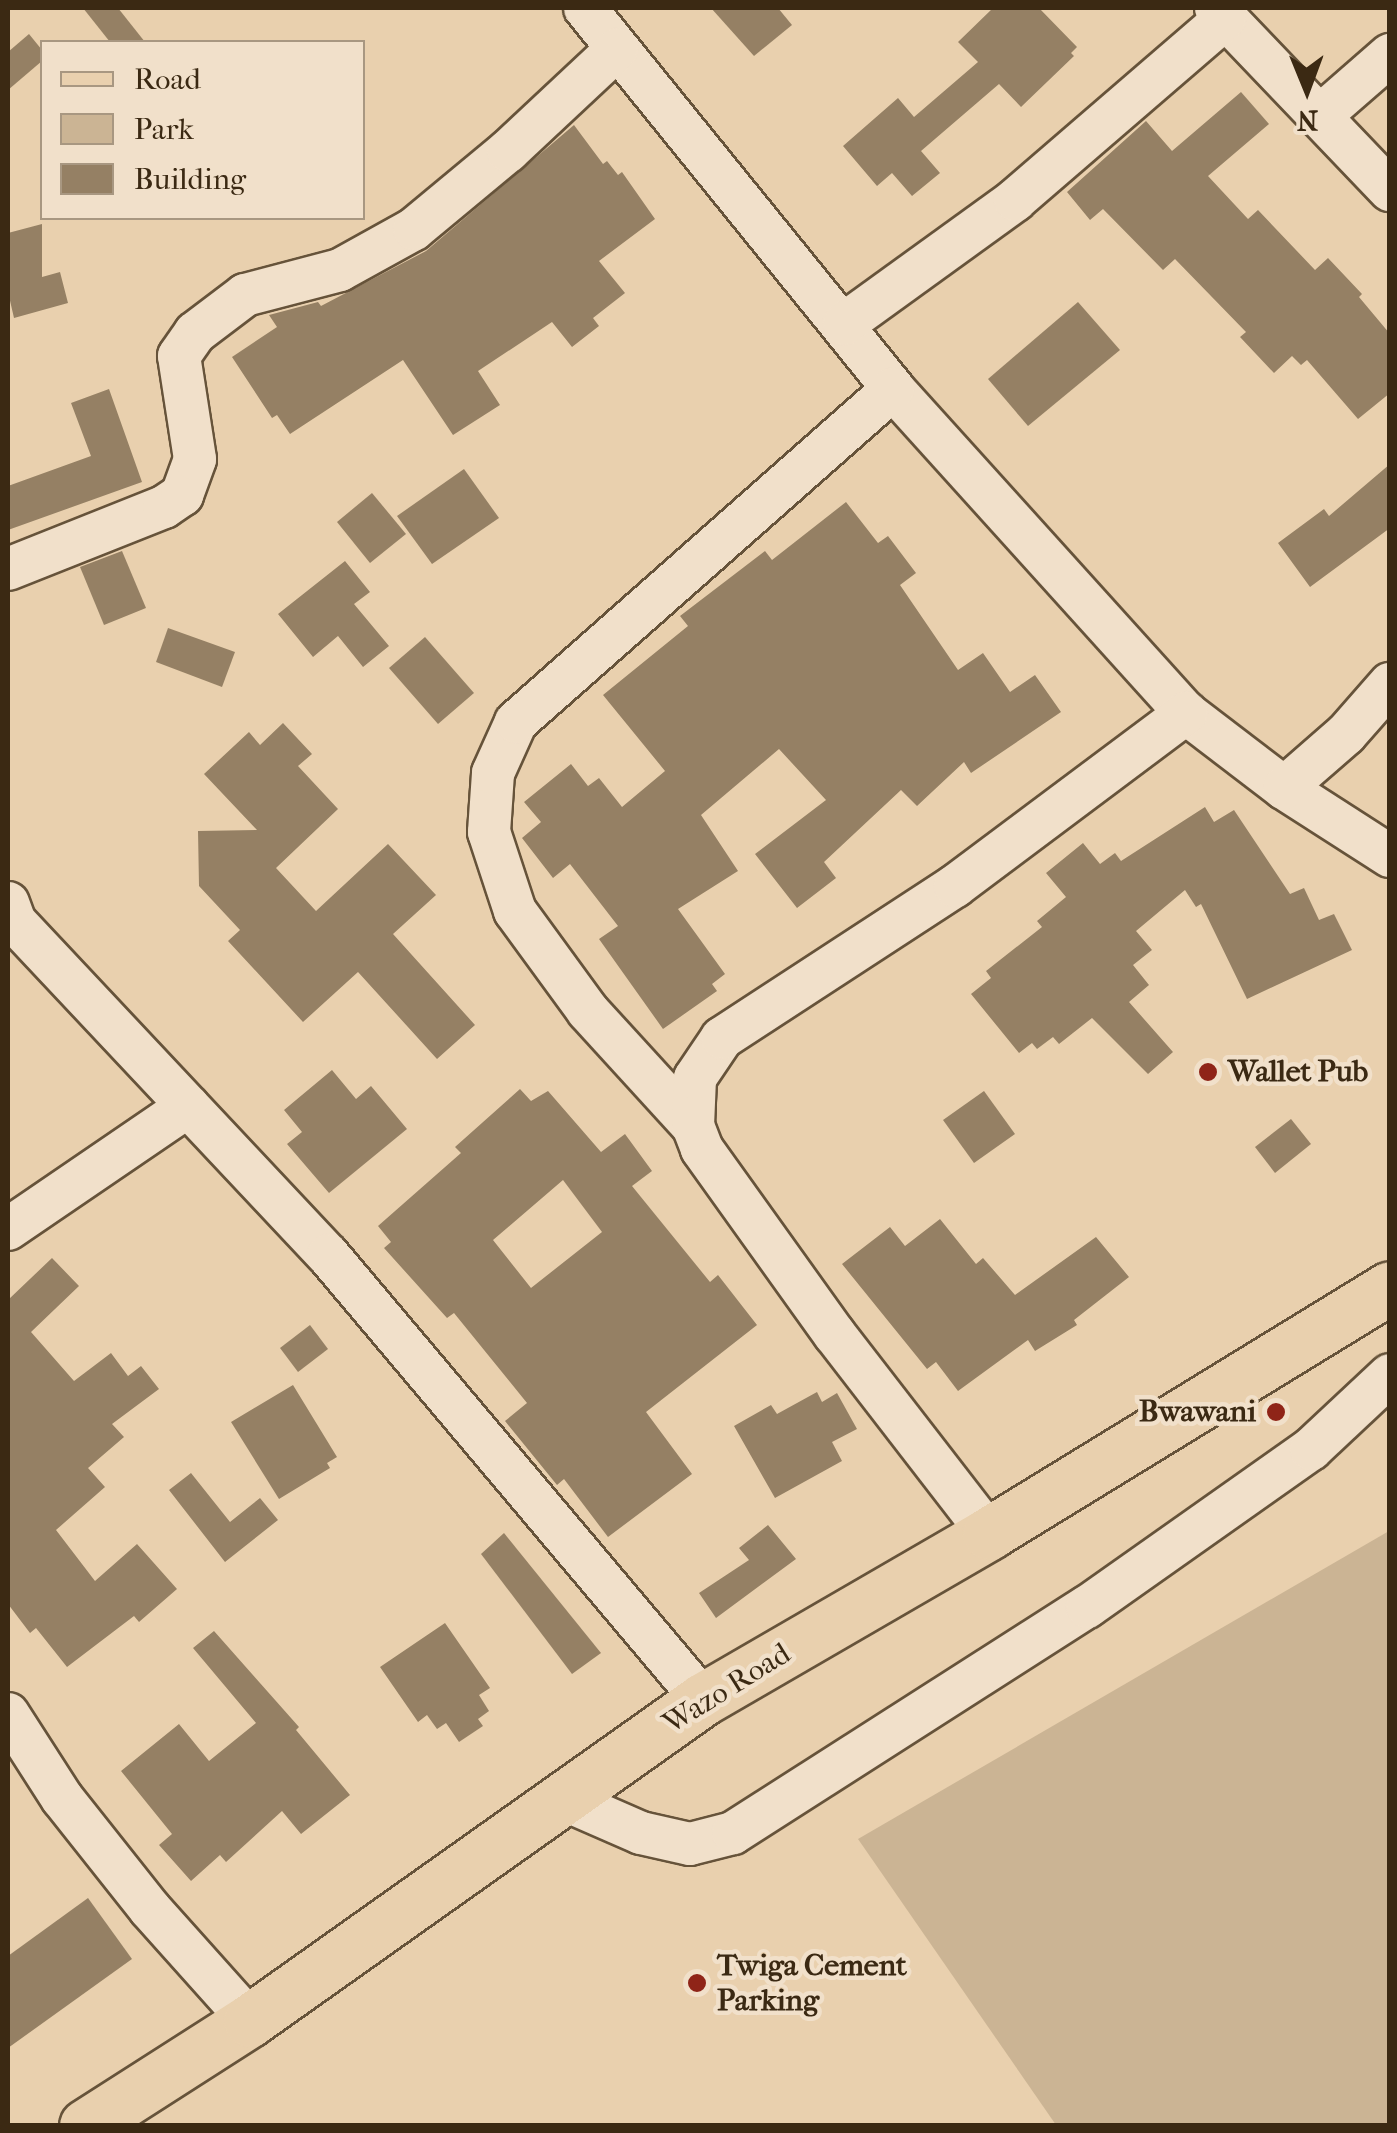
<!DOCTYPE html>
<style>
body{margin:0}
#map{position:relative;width:1397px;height:2133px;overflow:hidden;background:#e9d0ae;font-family:"IM FELL French Canon",serif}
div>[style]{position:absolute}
.green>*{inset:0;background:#cbb494}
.building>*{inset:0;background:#958064}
.roads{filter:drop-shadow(2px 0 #66533a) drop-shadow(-2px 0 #66533a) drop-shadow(0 2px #66533a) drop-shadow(0 -2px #66533a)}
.minor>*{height:42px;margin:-21px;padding:0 21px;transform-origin:21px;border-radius:21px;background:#f1e0ca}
.major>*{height:52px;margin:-26px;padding:0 26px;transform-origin:26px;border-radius:26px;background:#e9d0ae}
.dots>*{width:28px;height:28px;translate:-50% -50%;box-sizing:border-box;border:5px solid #f1e0ca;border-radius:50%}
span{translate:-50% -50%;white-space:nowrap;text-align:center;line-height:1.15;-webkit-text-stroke:9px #f1e0ca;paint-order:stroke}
.poi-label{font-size:30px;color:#3b2913;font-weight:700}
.left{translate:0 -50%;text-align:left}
.right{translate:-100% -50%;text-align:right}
.street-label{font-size:30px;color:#3b2913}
.frame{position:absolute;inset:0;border:10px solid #3b2913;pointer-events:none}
.legend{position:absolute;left:40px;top:40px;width:325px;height:180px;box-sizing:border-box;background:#f1e0ca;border:2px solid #a89781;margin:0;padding:12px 18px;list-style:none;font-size:30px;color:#3b2913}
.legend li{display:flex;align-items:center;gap:20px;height:50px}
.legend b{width:50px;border:2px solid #a89781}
.north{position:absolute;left:1257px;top:40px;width:100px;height:100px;-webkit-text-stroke:8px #f1e0ca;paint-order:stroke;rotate:179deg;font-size:28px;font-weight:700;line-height:40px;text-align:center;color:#3b2913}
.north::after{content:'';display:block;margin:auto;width:35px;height:45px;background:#3b2913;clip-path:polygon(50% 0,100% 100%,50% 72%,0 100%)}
</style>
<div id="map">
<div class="green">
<div style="clip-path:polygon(1389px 1531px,1389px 2125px,1056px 2125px,858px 1839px)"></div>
</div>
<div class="building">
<div style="clip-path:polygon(83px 8px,118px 8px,145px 42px,110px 42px)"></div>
<div style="clip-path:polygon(711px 8px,778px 8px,792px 25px,754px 56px)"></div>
<div style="clip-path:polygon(993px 8px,1039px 8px,1077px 47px,1071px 53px,1074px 56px,1021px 107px,999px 84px,921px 151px,940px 173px,912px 196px,892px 173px,877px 186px,843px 146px,898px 98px,914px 117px,978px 62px,958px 42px)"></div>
<div style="clip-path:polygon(29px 34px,42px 50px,42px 61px,8px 90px,8px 52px)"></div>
<div style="clip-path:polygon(1241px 92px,1269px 124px,1208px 176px,1248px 219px,1258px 210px,1315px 270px,1328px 258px,1362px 294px,1359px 297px,1390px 334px,1390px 393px,1358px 419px,1307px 360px,1301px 365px,1292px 356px,1274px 373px,1240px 337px,1246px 332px,1175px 259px,1163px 270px,1103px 209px,1090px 220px,1067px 192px,1146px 121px,1172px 151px)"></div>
<div style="clip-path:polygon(574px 125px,603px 164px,607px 161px,618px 175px,622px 172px,655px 219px,599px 261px,625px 293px,593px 318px,599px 326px,572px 347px,552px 322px,478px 371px,500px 405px,453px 435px,403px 360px,290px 434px,277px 415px,272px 418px,232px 357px,277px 327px,269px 315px,318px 302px,321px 306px,426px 251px)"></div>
<div style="clip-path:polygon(42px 224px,42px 277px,60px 272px,68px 303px,14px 318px,8px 292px,8px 233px)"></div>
<div style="clip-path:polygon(1078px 302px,1120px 350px,1028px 426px,988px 379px)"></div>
<div style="clip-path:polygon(109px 389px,142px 482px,8px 530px,8px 486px,91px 456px,71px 403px)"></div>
<div style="clip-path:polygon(1390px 464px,1390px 528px,1310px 587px,1278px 543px,1324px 509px,1329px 516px)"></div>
<div style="clip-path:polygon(464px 469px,499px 518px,432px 564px,397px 516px)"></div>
<div style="clip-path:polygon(372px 493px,406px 534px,370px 563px,337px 522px)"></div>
<div style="clip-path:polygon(846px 502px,878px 543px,888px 536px,916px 573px,900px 585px,958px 670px,983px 653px,1010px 692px,1035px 675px,1061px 712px,971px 773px,964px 762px,917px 806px,901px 790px,824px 862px,836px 878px,797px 908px,755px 854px,826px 800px,779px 749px,701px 815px,738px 871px,678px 909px,725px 974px,712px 984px,717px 991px,663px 1029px,599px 939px,618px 926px,570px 864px,553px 878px,522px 838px,541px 822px,524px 802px,571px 764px,588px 786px,599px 778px,622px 807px,665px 771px,603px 695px,688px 626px,680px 616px,765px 551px,772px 560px)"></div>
<div style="clip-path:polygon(122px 551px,146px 608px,104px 625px,80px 567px)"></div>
<div style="clip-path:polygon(345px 561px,370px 592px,354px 604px,389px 646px,363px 667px,338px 636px,313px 657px,278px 614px)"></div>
<div style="clip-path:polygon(168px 628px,235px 652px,222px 687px,156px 662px)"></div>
<div style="clip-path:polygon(425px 637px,474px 693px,438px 724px,389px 668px)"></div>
<div style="clip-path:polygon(283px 723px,312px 754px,298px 766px,338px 809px,276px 868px,316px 911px,388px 844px,436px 895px,393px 934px,475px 1025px,437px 1059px,358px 972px,303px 1022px,228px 941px,240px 930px,199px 886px,198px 831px,257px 830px,204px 774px,249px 732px,260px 745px)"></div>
<div style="clip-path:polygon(1205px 807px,1214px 822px,1234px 810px,1290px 894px,1304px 888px,1319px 920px,1334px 914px,1352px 950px,1247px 999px,1201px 904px,1196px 907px,1185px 890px,1136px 931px,1152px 950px,1133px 965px,1149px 985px,1129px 1002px,1173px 1052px,1148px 1074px,1092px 1018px,1059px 1044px,1053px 1037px,1037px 1049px,1032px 1043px,1019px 1053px,971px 994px,991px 978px,986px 971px,1042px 927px,1037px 921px,1066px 897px,1046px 873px,1083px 843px,1100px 864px,1115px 853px,1121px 861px)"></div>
<div style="clip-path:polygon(332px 1070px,356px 1099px,371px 1086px,407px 1129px,329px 1193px,287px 1144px,302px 1132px,284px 1110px)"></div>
<div style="clip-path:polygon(evenodd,520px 1089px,531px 1101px,548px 1091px,601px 1152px,625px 1134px,652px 1171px,632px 1186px,710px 1282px,718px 1275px,757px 1325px,646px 1412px,692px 1474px,608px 1537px,564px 1479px,557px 1485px,505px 1421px,527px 1403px,454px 1313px,447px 1318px,384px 1248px,391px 1242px,378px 1226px,461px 1153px,455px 1147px,520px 1089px,563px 1180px,602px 1232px,531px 1288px,493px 1240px,563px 1180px)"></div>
<div style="clip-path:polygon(984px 1091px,1015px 1134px,974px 1163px,943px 1120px)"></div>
<div style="clip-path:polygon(1291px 1119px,1311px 1144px,1275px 1173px,1255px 1147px)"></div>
<div style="clip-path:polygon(940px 1219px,976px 1264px,983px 1258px,1015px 1295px,1096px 1237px,1129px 1277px,1074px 1320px,1077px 1325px,1035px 1351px,1028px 1340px,958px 1391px,936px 1362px,927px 1369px,842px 1264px,890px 1227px,905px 1246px)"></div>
<div style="clip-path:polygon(52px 1258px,79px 1286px,31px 1332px,74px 1381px,111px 1353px,128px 1376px,141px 1366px,159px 1389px,112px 1424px,124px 1437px,88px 1468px,105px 1487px,56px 1530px,95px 1581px,137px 1544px,177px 1589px,139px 1622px,134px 1616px,67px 1667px,36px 1628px,30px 1633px,8px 1604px,8px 1300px)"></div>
<div style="clip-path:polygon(310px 1325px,328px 1349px,298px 1372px,280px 1348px)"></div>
<div style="clip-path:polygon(293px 1385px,337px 1457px,327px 1463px,330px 1468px,279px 1499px,231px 1422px)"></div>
<div style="clip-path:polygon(817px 1392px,822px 1402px,837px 1393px,857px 1429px,832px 1442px,842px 1461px,775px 1498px,734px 1426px,771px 1405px,777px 1414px)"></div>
<div style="clip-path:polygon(191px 1473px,230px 1522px,260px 1498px,278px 1520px,225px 1562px,169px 1490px)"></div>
<div style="clip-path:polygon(768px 1525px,796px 1559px,716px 1618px,699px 1593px,749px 1560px,739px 1548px)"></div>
<div style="clip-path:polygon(504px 1533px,601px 1653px,572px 1674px,481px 1554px)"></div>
<div style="clip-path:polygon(445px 1623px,490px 1688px,479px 1695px,489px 1711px,478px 1719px,483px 1726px,459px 1742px,446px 1723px,437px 1729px,427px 1715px,418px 1722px,380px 1667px)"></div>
<div style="clip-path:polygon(214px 1631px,299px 1727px,296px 1730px,350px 1795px,301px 1834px,282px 1811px,226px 1862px,220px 1855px,191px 1881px,159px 1845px,172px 1834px,121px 1771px,179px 1724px,209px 1761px,256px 1723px,193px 1648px)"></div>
<div style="clip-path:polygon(88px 1898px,132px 1959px,8px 2048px,8px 1956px)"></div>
</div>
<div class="roads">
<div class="minor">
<div style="left:585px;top:8px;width:490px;rotate:51deg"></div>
<div style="left:893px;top:389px;width:437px;rotate:47.9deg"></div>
<div style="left:1186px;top:713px;width:123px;rotate:37.4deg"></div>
<div style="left:1284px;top:788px;width:126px;rotate:32.7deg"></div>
<div style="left:1216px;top:8px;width:252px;rotate:46.3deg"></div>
<div style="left:1320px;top:116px;width:93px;rotate:-41.1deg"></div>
<div style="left:844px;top:324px;width:211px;rotate:-35.9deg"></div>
<div style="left:1015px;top:200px;width:277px;rotate:-40.8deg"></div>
<div style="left:8px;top:569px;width:168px;rotate:-21.7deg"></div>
<div style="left:164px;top:507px;width:22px;rotate:-34deg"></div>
<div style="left:182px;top:495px;width:38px;rotate:-70deg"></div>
<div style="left:195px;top:459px;width:104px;rotate:-98.8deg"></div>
<div style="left:179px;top:356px;width:28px;rotate:-55deg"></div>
<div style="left:195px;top:333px;width:63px;rotate:-37.2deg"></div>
<div style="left:245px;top:295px;width:98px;rotate:-14.7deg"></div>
<div style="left:340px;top:270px;width:85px;rotate:-29deg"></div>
<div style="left:414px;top:229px;width:122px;rotate:-39.7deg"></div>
<div style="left:508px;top:151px;width:149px;rotate:-43.1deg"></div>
<div style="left:1284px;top:788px;width:82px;rotate:-41.1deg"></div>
<div style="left:1346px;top:734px;width:67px;rotate:-48.7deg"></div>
<div style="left:8px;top:903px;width:20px;rotate:70deg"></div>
<div style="left:15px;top:922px;width:457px;rotate:46.8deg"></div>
<div style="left:328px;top:1255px;width:582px;rotate:49.88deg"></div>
<div style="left:693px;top:1126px;width:156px;rotate:-132.4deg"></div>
<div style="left:588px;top:1011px;width:124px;rotate:-126.1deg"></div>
<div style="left:515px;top:911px;width:83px;rotate:-108.2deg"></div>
<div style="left:489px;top:832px;width:59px;rotate:-86.1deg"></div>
<div style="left:493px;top:773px;width:56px;rotate:-65.7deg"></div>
<div style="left:516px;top:722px;width:503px;rotate:-41.45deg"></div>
<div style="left:8px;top:1229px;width:218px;rotate:-34.3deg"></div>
<div style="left:989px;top:1534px;width:252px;rotate:-127.7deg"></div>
<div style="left:835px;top:1335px;width:229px;rotate:-125.6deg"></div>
<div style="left:702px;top:1149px;width:25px;rotate:-111deg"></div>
<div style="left:693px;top:1126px;width:48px;rotate:-87.6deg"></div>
<div style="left:695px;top:1078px;width:48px;rotate:-56deg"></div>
<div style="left:722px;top:1038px;width:278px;rotate:-33.1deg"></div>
<div style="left:955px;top:886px;width:289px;rotate:-36.8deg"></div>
<div style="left:8px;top:1714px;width:100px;rotate:57.3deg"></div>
<div style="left:62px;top:1798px;width:142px;rotate:51.6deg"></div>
<div style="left:150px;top:1909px;width:150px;rotate:48.2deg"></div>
<div style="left:563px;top:1799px;width:85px;rotate:23.6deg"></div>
<div style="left:641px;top:1833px;width:50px;rotate:12.7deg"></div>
<div style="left:690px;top:1844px;width:44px;rotate:-14.3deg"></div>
<div style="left:733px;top:1833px;width:420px;rotate:-32.6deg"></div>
<div style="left:1087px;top:1607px;width:274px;rotate:-35.2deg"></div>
<div style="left:1311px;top:1449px;width:108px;rotate:-43.1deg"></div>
</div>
<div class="major">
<div style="left:86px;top:2126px;width:195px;rotate:-32.6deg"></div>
<div style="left:250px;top:2021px;width:555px;rotate:-35.32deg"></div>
<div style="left:703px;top:1700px;width:331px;rotate:-30.1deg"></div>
<div style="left:989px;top:1534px;width:470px;rotate:-31.5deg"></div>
</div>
</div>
<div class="dots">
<div style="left:1208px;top:1072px;background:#8f2418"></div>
<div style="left:1276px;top:1412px;background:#8f2418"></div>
<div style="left:697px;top:1983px;background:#8f2418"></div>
</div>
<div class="poi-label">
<span class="left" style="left:1228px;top:1072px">Wallet Pub</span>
<span class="right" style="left:1256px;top:1412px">Bwawani</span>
<span class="left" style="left:717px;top:1983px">Twiga Cement<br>Parking</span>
</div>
<div class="street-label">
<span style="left:727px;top:1689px;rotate:-32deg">Wazo Road</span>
</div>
<div class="frame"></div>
<ul class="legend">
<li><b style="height:12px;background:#e9d0ae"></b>Road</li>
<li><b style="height:28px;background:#cbb494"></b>Park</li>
<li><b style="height:28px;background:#958064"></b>Building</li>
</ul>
<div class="north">N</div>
</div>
